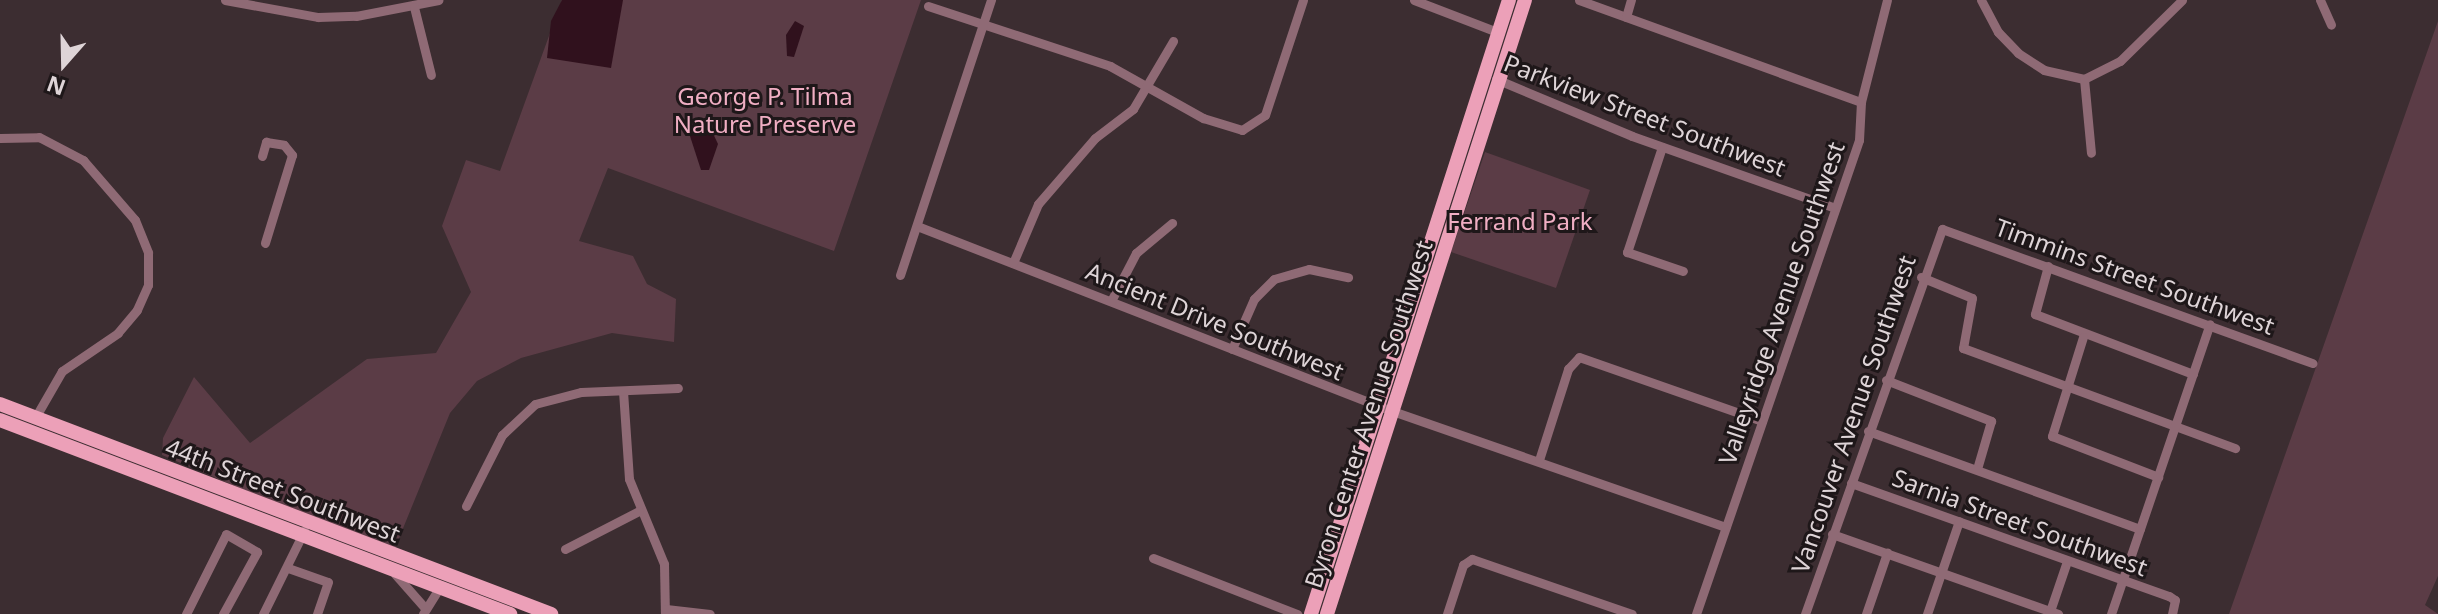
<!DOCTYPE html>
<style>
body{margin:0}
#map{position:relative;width:2438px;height:614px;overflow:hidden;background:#3c2d31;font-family:"Noto Sans",sans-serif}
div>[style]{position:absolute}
.green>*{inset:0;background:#5b3c46}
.water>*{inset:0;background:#30111d}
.minor>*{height:9px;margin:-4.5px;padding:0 4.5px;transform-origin:4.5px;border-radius:4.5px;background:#8f6a75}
.primary>*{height:14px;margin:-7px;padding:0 7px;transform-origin:7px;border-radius:7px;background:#eca0b8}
span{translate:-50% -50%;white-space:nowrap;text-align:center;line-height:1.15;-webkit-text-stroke:6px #1e1719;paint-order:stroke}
.park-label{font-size:24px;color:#f0aec3}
.street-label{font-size:24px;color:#ded4d7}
.north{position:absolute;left:24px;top:24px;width:80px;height:80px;-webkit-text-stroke:6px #1e1719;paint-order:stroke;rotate:200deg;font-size:22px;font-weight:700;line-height:32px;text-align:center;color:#ded4d7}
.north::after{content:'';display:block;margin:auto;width:28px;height:36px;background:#ded4d7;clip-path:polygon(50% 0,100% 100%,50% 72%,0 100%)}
</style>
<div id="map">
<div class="green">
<div style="clip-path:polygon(562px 0,921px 0,834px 251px,608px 168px,579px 241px,633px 256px,647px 284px,676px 299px,674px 342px,612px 333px,521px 358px,477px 381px,450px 413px,393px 553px,162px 455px,163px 438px,194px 377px,250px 443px,367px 359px,436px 353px,471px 292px,442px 226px,466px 160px,500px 171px)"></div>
<div style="clip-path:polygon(2438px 21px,2438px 576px,2425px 605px,2438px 614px,2229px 614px)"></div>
<div style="clip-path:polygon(1485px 152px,1590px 190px,1556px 288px,1451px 252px)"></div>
</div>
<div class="water">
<div style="clip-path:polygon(562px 0,623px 0,611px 68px,547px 58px,551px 21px)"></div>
<div style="clip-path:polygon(795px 21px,804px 26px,794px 57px,787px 56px,786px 35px)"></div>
<div style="clip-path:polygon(697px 118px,708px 123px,718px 144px,709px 170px,701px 170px,689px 133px)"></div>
</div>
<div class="minor">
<div style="left:225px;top:0;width:95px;rotate:10.4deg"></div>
<div style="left:318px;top:17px;width:38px;rotate:-2deg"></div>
<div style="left:356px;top:16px;width:84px;rotate:-11deg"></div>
<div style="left:1414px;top:0;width:92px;rotate:21deg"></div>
<div style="left:1579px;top:0;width:300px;rotate:19.9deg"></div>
<div style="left:1981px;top:0;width:36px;rotate:62deg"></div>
<div style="left:1998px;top:32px;width:29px;rotate:46deg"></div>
<div style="left:2018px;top:53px;width:31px;rotate:33deg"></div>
<div style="left:2044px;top:70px;width:41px;rotate:12.7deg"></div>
<div style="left:2084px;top:79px;width:40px;rotate:-26.6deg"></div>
<div style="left:2120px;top:61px;width:87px;rotate:-44.5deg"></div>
<div style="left:2320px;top:0;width:27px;rotate:66deg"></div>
<div style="left:928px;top:6px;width:192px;rotate:18.2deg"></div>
<div style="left:1110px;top:66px;width:107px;rotate:29.2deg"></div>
<div style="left:1203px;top:118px;width:41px;rotate:17.1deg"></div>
<div style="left:1242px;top:130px;width:27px;rotate:-33deg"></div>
<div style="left:1265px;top:115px;width:121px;rotate:-71.7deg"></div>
<div style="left:414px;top:7px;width:70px;rotate:76deg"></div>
<div style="left:1626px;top:17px;width:18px;rotate:-74deg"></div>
<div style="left:1496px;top:79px;width:147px;rotate:22.7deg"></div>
<div style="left:1632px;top:136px;width:215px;rotate:19.5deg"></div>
<div style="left:2084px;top:79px;width:74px;rotate:84.6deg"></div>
<div style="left:0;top:138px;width:39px;rotate:-1deg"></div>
<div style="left:39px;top:137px;width:50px;rotate:27.6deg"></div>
<div style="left:83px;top:160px;width:79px;rotate:49.1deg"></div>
<div style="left:135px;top:220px;width:35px;rotate:68deg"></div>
<div style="left:148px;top:253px;width:32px;rotate:90deg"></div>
<div style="left:148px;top:285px;width:27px;rotate:114deg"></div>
<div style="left:137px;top:310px;width:30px;rotate:130deg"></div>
<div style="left:118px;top:333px;width:68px;rotate:145.8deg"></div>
<div style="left:62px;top:371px;width:54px;rotate:119.9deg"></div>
<div style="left:1662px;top:147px;width:111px;rotate:108.4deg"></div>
<div style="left:1627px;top:252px;width:59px;rotate:18.7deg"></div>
<div style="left:262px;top:156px;width:15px;rotate:-74deg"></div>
<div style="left:266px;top:142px;width:18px;rotate:9deg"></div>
<div style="left:284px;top:145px;width:13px;rotate:51deg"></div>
<div style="left:292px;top:155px;width:92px;rotate:107.1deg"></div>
<div style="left:917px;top:226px;width:495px;rotate:21.3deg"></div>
<div style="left:1378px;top:406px;width:368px;rotate:19.2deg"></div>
<div style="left:1013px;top:263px;width:64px;rotate:-67deg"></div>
<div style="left:1038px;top:204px;width:87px;rotate:-49.2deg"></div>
<div style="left:1095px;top:138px;width:48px;rotate:-37.3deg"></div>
<div style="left:1133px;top:109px;width:79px;rotate:-59.5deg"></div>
<div style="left:2048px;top:266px;width:50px;rotate:105.2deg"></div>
<div style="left:2035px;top:314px;width:169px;rotate:20.8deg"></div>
<div style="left:900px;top:275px;width:290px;rotate:-71.7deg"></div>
<div style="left:1921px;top:277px;width:55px;rotate:22.4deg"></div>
<div style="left:1972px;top:298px;width:51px;rotate:100.2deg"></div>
<div style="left:1963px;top:348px;width:290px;rotate:20.2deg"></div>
<div style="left:1111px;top:301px;width:54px;rotate:-62.5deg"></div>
<div style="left:1136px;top:253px;width:47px;rotate:-39.8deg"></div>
<div style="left:2083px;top:337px;width:104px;rotate:107.4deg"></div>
<div style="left:2052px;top:436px;width:114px;rotate:21.1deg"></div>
<div style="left:1232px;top:349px;width:55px;rotate:-66.3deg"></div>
<div style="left:1254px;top:299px;width:28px;rotate:-45deg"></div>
<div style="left:1274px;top:279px;width:36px;rotate:-16deg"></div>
<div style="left:1309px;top:269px;width:40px;rotate:12deg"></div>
<div style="left:1886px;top:380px;width:113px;rotate:21.3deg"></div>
<div style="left:1991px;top:421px;width:50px;rotate:106.3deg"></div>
<div style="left:623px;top:391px;width:88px;rotate:86.1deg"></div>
<div style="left:629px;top:479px;width:92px;rotate:67.6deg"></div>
<div style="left:664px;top:564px;width:50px;rotate:88.9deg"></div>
<div style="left:1868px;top:431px;width:289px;rotate:19.8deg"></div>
<div style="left:1539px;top:460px;width:96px;rotate:-72.3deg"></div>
<div style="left:1568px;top:369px;width:16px;rotate:-47deg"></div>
<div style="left:1579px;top:357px;width:194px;rotate:19.3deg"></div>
<div style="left:1851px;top:483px;width:337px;rotate:19.6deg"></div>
<div style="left:2169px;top:596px;width:7px;rotate:34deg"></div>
<div style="left:2175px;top:600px;width:14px;rotate:102deg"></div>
<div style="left:466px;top:506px;width:80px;rotate:-63.1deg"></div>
<div style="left:502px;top:435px;width:45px;rotate:-43.2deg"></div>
<div style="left:535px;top:404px;width:48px;rotate:-14.6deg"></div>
<div style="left:581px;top:392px;width:97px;rotate:-2.4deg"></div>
<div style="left:1832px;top:534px;width:240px;rotate:19.5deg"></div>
<div style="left:565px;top:549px;width:83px;rotate:-27.2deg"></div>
<div style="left:1153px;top:558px;width:155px;rotate:21.3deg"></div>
<div style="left:288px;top:568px;width:42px;rotate:19.3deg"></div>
<div style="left:328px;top:582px;width:34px;rotate:109deg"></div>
<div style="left:395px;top:574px;width:45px;rotate:48.6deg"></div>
<div style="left:666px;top:609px;width:44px;rotate:6.5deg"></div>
<div style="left:186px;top:614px;width:89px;rotate:-63.4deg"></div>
<div style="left:226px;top:534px;width:36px;rotate:30deg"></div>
<div style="left:257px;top:552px;width:71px;rotate:118.7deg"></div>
<div style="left:263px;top:614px;width:93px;rotate:-63.7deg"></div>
<div style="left:423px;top:614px;width:31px;rotate:-58deg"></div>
<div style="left:1447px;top:614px;width:52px;rotate:-71.9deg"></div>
<div style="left:1463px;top:565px;width:11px;rotate:-34deg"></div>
<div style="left:1472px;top:559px;width:169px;rotate:19deg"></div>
<div style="left:1696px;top:614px;width:501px;rotate:-71.02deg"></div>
<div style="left:1859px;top:140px;width:38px;rotate:-87deg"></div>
<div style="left:1861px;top:102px;width:105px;rotate:-75.7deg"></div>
<div style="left:1805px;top:614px;width:409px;rotate:-70.4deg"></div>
<div style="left:1942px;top:229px;width:394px;rotate:19.9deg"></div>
<div style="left:1866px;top:614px;width:65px;rotate:-71deg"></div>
<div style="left:1927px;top:614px;width:98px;rotate:-71deg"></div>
<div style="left:2049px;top:614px;width:56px;rotate:-71.2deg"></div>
<div style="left:2111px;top:614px;width:306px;rotate:-71.2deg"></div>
</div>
<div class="primary">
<div style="left:0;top:404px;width:590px;rotate:20.86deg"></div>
<div style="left:0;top:420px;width:546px;rotate:20.83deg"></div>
<div style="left:1311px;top:614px;width:645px;rotate:-72.13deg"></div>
<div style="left:1327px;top:614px;width:645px;rotate:-72.13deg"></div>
</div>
<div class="park-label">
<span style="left:765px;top:110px">George P. Tilma<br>Nature Preserve</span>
<span style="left:1520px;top:221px">Ferrand Park</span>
</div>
<div class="street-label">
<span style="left:1645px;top:115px;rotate:21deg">Parkview Street Southwest</span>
<span style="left:2135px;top:276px;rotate:20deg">Timmins Street Southwest</span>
<span style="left:1781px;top:303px;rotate:-71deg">Valleyridge Avenue Southwest</span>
<span style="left:1215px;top:321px;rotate:22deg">Ancient Drive Southwest</span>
<span style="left:1368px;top:414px;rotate:-72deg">Byron Center Avenue Southwest</span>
<span style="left:1853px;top:414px;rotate:-71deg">Vancouver Avenue Southwest</span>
<span style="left:283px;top:490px;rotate:21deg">44th Street Southwest</span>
<span style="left:2020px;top:522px;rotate:20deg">Sarnia Street Southwest</span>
</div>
<div class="north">N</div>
</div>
